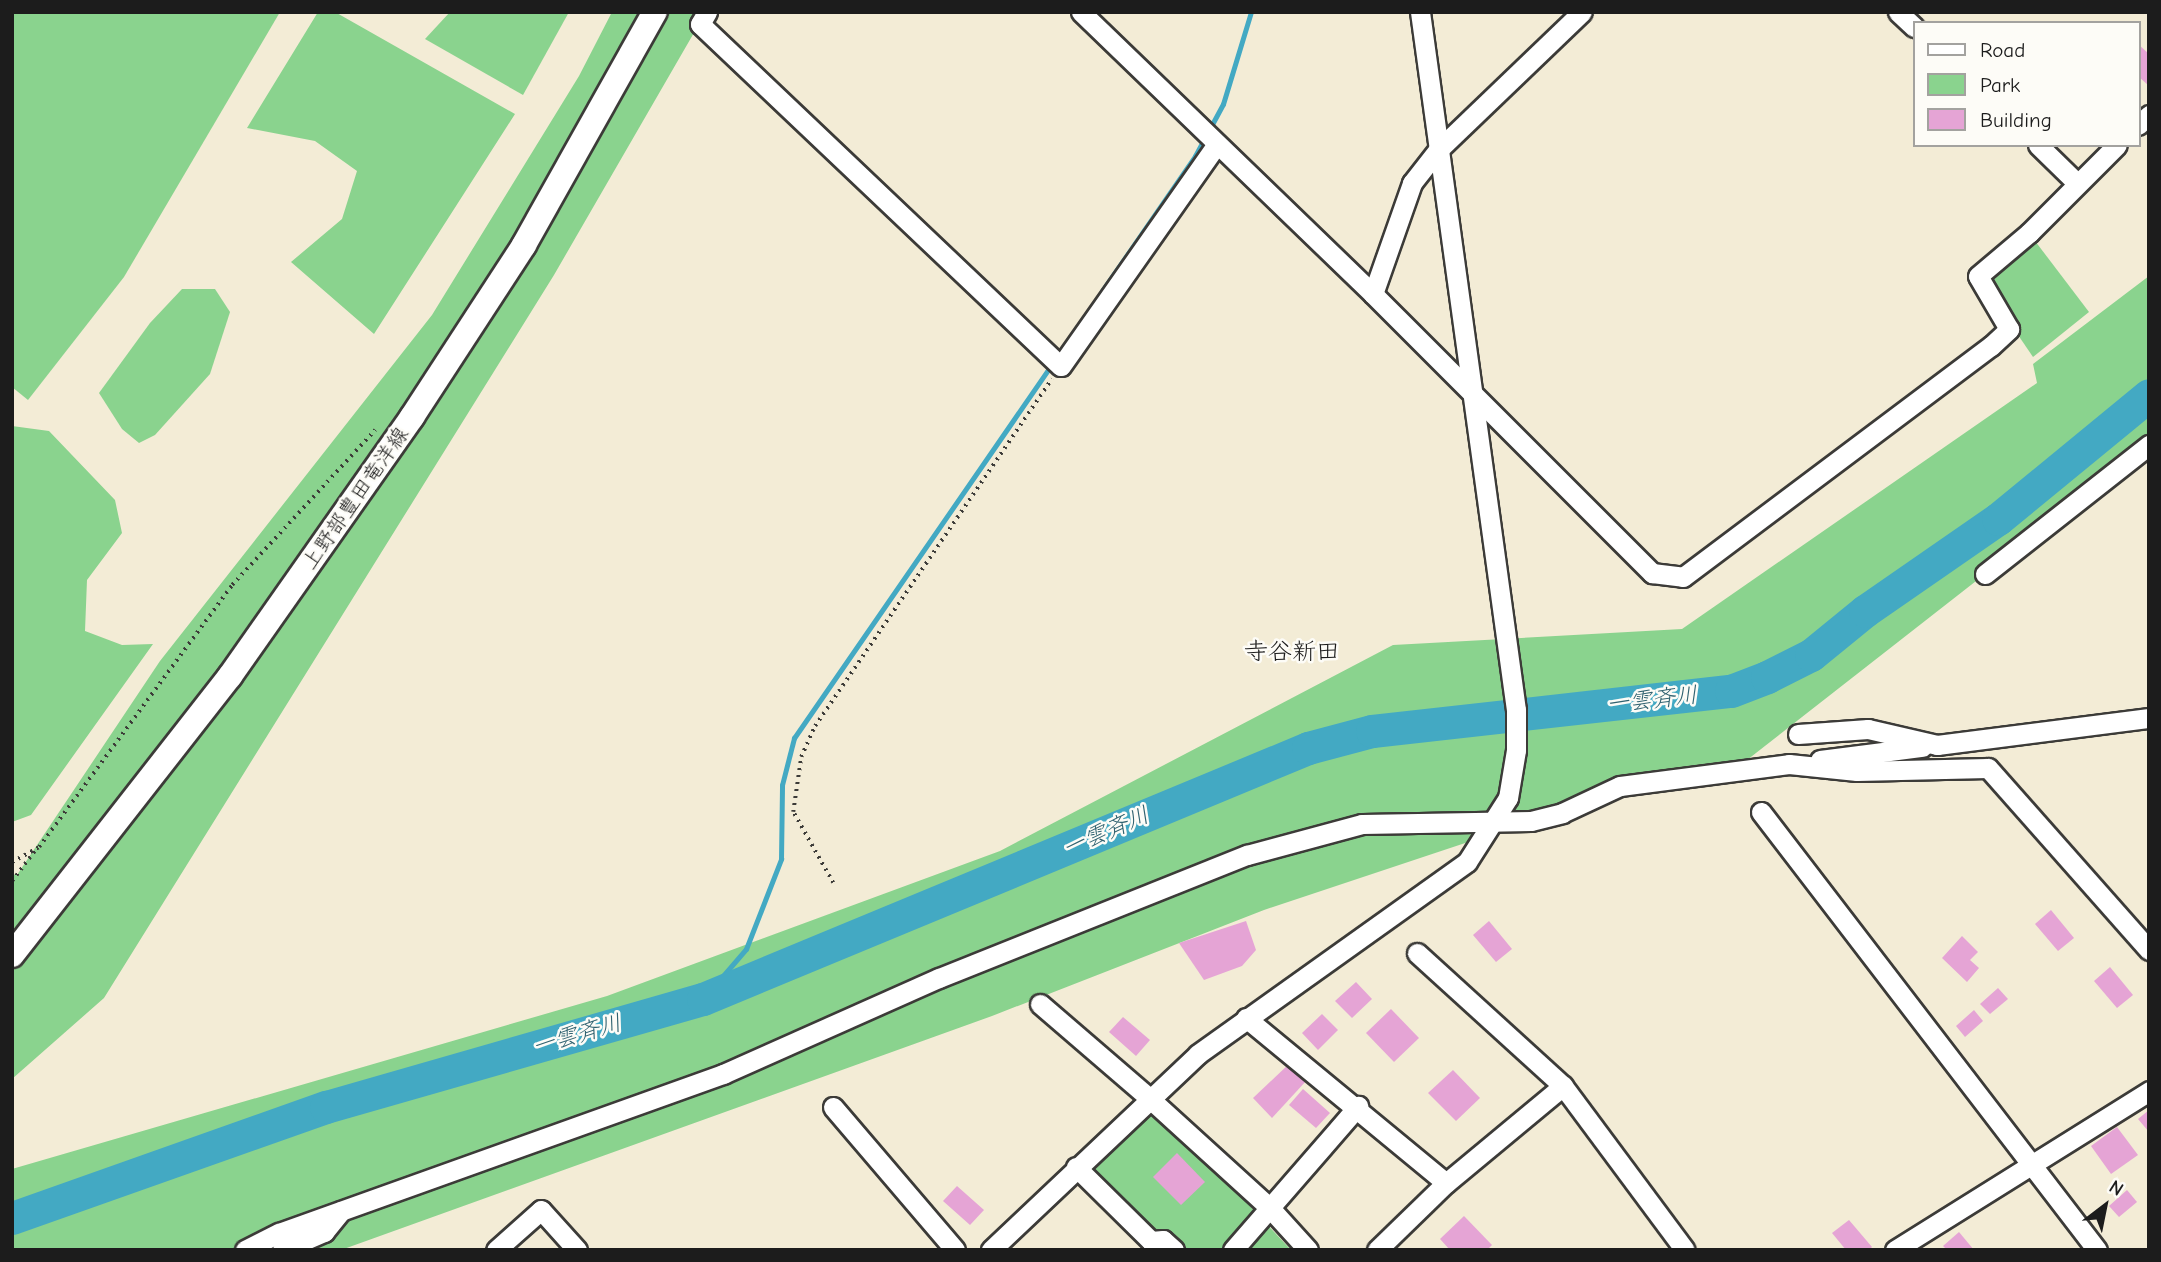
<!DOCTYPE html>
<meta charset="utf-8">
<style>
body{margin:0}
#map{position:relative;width:2161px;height:1262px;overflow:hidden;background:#f3ecd6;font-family:"Comic Neue","Klee One",sans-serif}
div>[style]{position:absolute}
.green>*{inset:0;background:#8ad38e}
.stream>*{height:5px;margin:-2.5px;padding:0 2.5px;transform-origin:2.5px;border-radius:2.5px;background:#43a9c3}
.river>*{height:33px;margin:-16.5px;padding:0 16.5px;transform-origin:16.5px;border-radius:16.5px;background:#43a9c3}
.building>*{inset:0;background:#e5a4d5}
.path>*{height:3.5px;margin-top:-1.75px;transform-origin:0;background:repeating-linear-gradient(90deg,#3c3b38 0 2px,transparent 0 7px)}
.roads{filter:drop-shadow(2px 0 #3c3b38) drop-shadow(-2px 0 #3c3b38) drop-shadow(0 2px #3c3b38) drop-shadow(0 -2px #3c3b38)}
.minor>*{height:19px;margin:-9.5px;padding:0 9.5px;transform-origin:9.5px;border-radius:9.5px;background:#fff}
.major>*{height:24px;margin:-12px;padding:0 12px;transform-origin:12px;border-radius:12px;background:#fff}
span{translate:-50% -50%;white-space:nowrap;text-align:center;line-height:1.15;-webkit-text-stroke:5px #fdfcf7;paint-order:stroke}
.street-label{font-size:21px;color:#1c1c1c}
.water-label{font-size:23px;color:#306270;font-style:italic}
.quarter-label{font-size:24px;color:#1c1c1c}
.frame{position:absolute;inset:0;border:14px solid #1c1c1c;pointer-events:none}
.legend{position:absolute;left:1913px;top:21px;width:228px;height:126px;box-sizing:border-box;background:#fdfcf7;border:2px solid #a3a29f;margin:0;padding:9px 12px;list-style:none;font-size:21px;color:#1c1c1c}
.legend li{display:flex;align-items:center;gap:14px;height:35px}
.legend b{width:35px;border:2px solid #a3a29f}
.north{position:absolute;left:2070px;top:1171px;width:70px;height:70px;-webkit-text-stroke:5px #fdfcf7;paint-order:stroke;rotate:32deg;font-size:19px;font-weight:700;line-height:28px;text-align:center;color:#1c1c1c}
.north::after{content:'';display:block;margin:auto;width:24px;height:32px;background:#1c1c1c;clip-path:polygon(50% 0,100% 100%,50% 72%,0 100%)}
</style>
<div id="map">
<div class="green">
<div style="clip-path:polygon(12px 12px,280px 12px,124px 277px,28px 400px,12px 387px)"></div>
<div style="clip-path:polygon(318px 12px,335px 12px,515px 114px,374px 334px,291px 262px,342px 219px,357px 171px,315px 141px,247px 128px)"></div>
<div style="clip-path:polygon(450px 12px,569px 12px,523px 95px,425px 39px)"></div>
<div style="clip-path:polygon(612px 12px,706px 12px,554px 275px,104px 998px,12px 1079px,12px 874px,17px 875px,160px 661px,432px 315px,579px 76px)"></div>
<div style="clip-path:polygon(2029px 233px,2089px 312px,2033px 357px,1978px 276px)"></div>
<div style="clip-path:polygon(2149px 276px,2149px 446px,1747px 760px,1531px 821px,1264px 910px,992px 1016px,341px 1250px,12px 1250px,12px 1169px,607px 996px,1000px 851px,1393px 645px,1682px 629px,2037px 383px,2033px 364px)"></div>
<div style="clip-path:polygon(182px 289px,215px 289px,230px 312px,210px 374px,155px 435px,139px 443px,122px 429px,99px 393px,150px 323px)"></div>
<div style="clip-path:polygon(12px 426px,49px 431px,115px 500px,122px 533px,87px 580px,85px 631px,122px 645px,153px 644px,31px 815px,12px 822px)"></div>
<div style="clip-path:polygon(1148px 1097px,1291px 1250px,1154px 1250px,1162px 1239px,1085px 1159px)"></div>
</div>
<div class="stream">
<div style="left:1102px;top:291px;width:164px;rotate:-55.4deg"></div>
<div style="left:1195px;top:156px;width:59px;rotate:-61.7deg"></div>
<div style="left:1223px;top:104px;width:96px;rotate:-73.1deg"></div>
<div style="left:703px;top:999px;width:66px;rotate:-49.3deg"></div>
<div style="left:746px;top:949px;width:97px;rotate:-68.7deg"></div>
<div style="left:781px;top:859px;width:74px;rotate:-89.2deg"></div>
<div style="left:782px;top:785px;width:49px;rotate:-75.7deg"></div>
<div style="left:794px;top:738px;width:456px;rotate:-55.4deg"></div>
</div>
<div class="river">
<div style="left:12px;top:1218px;width:333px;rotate:-19.5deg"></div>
<div style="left:326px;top:1107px;width:392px;rotate:-16deg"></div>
<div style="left:703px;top:999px;width:655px;rotate:-22.53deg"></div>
<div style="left:1308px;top:748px;width:66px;rotate:-14.9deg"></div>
<div style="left:1372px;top:731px;width:361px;rotate:-6.4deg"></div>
<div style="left:1731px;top:691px;width:39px;rotate:-21deg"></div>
<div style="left:1767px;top:677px;width:49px;rotate:-26.6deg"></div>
<div style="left:1811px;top:655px;width:70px;rotate:-39.2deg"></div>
<div style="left:1865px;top:611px;width:162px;rotate:-34.7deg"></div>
<div style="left:1998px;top:519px;width:195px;rotate:-39.4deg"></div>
</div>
<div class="building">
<div style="clip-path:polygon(2138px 44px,2149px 54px,2149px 86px,2138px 76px)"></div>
<div style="clip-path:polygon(2051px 910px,2074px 938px,2058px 951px,2035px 924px)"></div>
<div style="clip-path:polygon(1246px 921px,1256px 950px,1242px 966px,1204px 980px,1179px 943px)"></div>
<div style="clip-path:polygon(1489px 921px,1512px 949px,1496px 962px,1473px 935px)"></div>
<div style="clip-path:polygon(1962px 936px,1978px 952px,1970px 960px,1979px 968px,1967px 982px,1942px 958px)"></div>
<div style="clip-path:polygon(2110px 967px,2133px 995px,2117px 1008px,2094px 981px)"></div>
<div style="clip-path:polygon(1356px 982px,1372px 999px,1352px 1018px,1335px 1001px)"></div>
<div style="clip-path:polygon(1998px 988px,2008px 999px,1990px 1014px,1980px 1004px)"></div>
<div style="clip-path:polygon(1391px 1009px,1419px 1038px,1394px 1062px,1366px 1033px)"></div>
<div style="clip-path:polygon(1974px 1010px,1983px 1021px,1965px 1037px,1956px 1026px)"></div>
<div style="clip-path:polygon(1322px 1014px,1338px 1030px,1318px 1050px,1302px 1033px)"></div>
<div style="clip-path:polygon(1123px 1017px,1150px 1040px,1136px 1056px,1109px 1032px)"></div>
<div style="clip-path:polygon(1290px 1063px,1307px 1080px,1272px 1118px,1253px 1098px)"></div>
<div style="clip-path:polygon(1453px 1070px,1480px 1098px,1456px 1121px,1428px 1093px)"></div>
<div style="clip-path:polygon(1303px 1089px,1330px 1113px,1316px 1128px,1289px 1105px)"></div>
<div style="clip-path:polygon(2149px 1110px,2149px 1132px,2138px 1119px)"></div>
<div style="clip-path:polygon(2117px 1127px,2138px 1155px,2111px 1174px,2091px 1146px)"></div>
<div style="clip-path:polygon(1177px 1153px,1205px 1182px,1181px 1205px,1153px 1177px)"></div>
<div style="clip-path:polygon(957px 1186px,984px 1210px,970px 1225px,943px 1201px)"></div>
<div style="clip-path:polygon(2127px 1190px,2137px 1202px,2119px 1217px,2109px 1206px)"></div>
<div style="clip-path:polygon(1464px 1216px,1492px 1245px,1487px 1250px,1450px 1250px,1440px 1239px)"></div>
<div style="clip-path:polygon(1849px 1220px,1872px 1247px,1869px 1250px,1846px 1250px,1832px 1233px)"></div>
<div style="clip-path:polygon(1959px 1232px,1974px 1250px,1947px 1250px,1943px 1246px)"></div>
</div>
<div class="path">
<div style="left:12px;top:862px;width:31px;rotate:-29deg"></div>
<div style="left:39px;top:847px;width:325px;rotate:-53.6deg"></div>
<div style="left:232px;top:585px;width:211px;rotate:-47.3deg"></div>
<div style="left:12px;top:881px;width:38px;rotate:-53deg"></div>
<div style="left:833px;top:883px;width:81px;rotate:-119.4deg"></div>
<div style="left:793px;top:812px;width:56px;rotate:-81.7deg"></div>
<div style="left:801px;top:757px;width:34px;rotate:-66deg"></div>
<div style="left:815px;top:726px;width:420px;rotate:-55.7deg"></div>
</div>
<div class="roads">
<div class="minor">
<div style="left:707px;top:12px;width:14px;rotate:120deg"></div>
<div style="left:700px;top:24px;width:497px;rotate:43.5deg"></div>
<div style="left:1061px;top:366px;width:271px;rotate:-54.9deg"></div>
<div style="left:1081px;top:12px;width:406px;rotate:44deg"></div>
<div style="left:1373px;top:294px;width:395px;rotate:45deg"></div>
<div style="left:1652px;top:573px;width:31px;rotate:7deg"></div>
<div style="left:1683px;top:577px;width:385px;rotate:-36.9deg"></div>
<div style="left:1991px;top:346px;width:25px;rotate:-43deg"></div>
<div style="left:2009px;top:329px;width:61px;rotate:-120.3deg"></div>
<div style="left:1978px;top:276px;width:67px;rotate:-40.1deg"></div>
<div style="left:2029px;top:233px;width:124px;rotate:-45deg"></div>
<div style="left:1898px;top:12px;width:22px;rotate:43deg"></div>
<div style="left:2138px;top:125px;width:15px;rotate:-42deg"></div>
<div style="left:2038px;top:145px;width:54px;rotate:44.3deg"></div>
<div style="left:1373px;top:294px;width:118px;rotate:-70.6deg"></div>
<div style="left:1412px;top:183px;width:42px;rotate:-51.8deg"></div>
<div style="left:1438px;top:150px;width:199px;rotate:-43.8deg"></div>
<div style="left:1985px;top:574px;width:209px;rotate:-38.2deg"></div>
<div style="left:1798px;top:734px;width:70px;rotate:-4.1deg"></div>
<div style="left:1868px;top:729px;width:71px;rotate:13.1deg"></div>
<div style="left:1937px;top:745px;width:214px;rotate:-7.3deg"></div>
<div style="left:1820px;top:760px;width:103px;rotate:-7.3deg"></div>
<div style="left:1761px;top:812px;width:552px;rotate:52.51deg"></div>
<div style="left:1417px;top:953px;width:197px;rotate:42.3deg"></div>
<div style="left:1563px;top:1086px;width:204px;rotate:53.4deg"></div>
<div style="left:1040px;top:1004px;width:143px;rotate:40.7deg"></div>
<div style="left:1148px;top:1097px;width:164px;rotate:42.3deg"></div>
<div style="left:1269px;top:1207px;width:58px;rotate:47.8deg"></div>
<div style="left:1246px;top:1018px;width:259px;rotate:39.5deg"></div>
<div style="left:833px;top:1107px;width:188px;rotate:49.5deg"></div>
<div style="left:1076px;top:1167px;width:105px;rotate:44.6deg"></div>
<div style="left:1151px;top:1241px;width:12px;rotate:-5deg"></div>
<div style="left:1163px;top:1240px;width:15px;rotate:42deg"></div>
<div style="left:245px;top:1250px;width:38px;rotate:-27deg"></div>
<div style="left:279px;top:1233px;width:472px;rotate:-19.7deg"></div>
<div style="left:723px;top:1074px;width:236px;rotate:-24deg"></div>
<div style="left:939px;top:978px;width:332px;rotate:-21.8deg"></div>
<div style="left:1247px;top:855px;width:119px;rotate:-15.1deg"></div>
<div style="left:1362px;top:824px;width:169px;rotate:-1deg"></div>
<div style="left:1531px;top:821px;width:32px;rotate:-14deg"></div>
<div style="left:1562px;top:813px;width:64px;rotate:-25deg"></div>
<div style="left:1620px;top:786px;width:170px;rotate:-7.4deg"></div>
<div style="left:1789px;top:764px;width:68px;rotate:5.9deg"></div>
<div style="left:1857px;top:771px;width:131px;rotate:-1.3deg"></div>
<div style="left:1988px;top:768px;width:243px;rotate:48.5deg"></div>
<div style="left:282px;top:1250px;width:46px;rotate:-23.2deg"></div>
<div style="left:324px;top:1232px;width:27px;rotate:-51deg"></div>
<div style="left:496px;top:1250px;width:60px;rotate:-41.6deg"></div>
<div style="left:541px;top:1210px;width:54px;rotate:48deg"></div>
<div style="left:991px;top:1250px;width:285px;rotate:-43.4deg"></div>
<div style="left:1198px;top:1054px;width:330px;rotate:-35.5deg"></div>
<div style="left:1467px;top:862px;width:76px;rotate:-57.4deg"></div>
<div style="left:1508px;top:798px;width:49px;rotate:-80.5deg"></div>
<div style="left:1516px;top:750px;width:40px;rotate:-90deg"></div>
<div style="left:1516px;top:710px;width:705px;rotate:-97.83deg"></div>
<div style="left:1233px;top:1250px;width:191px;rotate:-49deg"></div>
<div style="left:1377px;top:1250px;width:96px;rotate:-44.2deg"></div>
<div style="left:1446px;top:1183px;width:152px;rotate:-39.7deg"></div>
<div style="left:1895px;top:1250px;width:300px;rotate:-32deg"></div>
</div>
<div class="major">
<div style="left:12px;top:955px;width:354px;rotate:-52deg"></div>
<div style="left:230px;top:676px;width:317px;rotate:-54.9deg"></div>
<div style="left:412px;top:417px;width:205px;rotate:-56.9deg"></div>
<div style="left:524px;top:245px;width:267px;rotate:-60.7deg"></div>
</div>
</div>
<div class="street-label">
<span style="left:355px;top:498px;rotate:-55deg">上野部豊田竜洋線</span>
</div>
<div class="water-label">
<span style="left:1652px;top:700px;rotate:-6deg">一雲斉川</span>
<span style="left:1106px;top:832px;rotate:-23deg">一雲斉川</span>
<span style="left:577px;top:1035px;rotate:-16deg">一雲斉川</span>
</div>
<div class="quarter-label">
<span style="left:1292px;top:652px">寺谷新田</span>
</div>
<div class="frame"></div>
<ul class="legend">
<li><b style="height:9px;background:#fff"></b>Road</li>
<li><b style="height:19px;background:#8ad38e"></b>Park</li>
<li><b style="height:19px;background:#e5a4d5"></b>Building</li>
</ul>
<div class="north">N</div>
</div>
